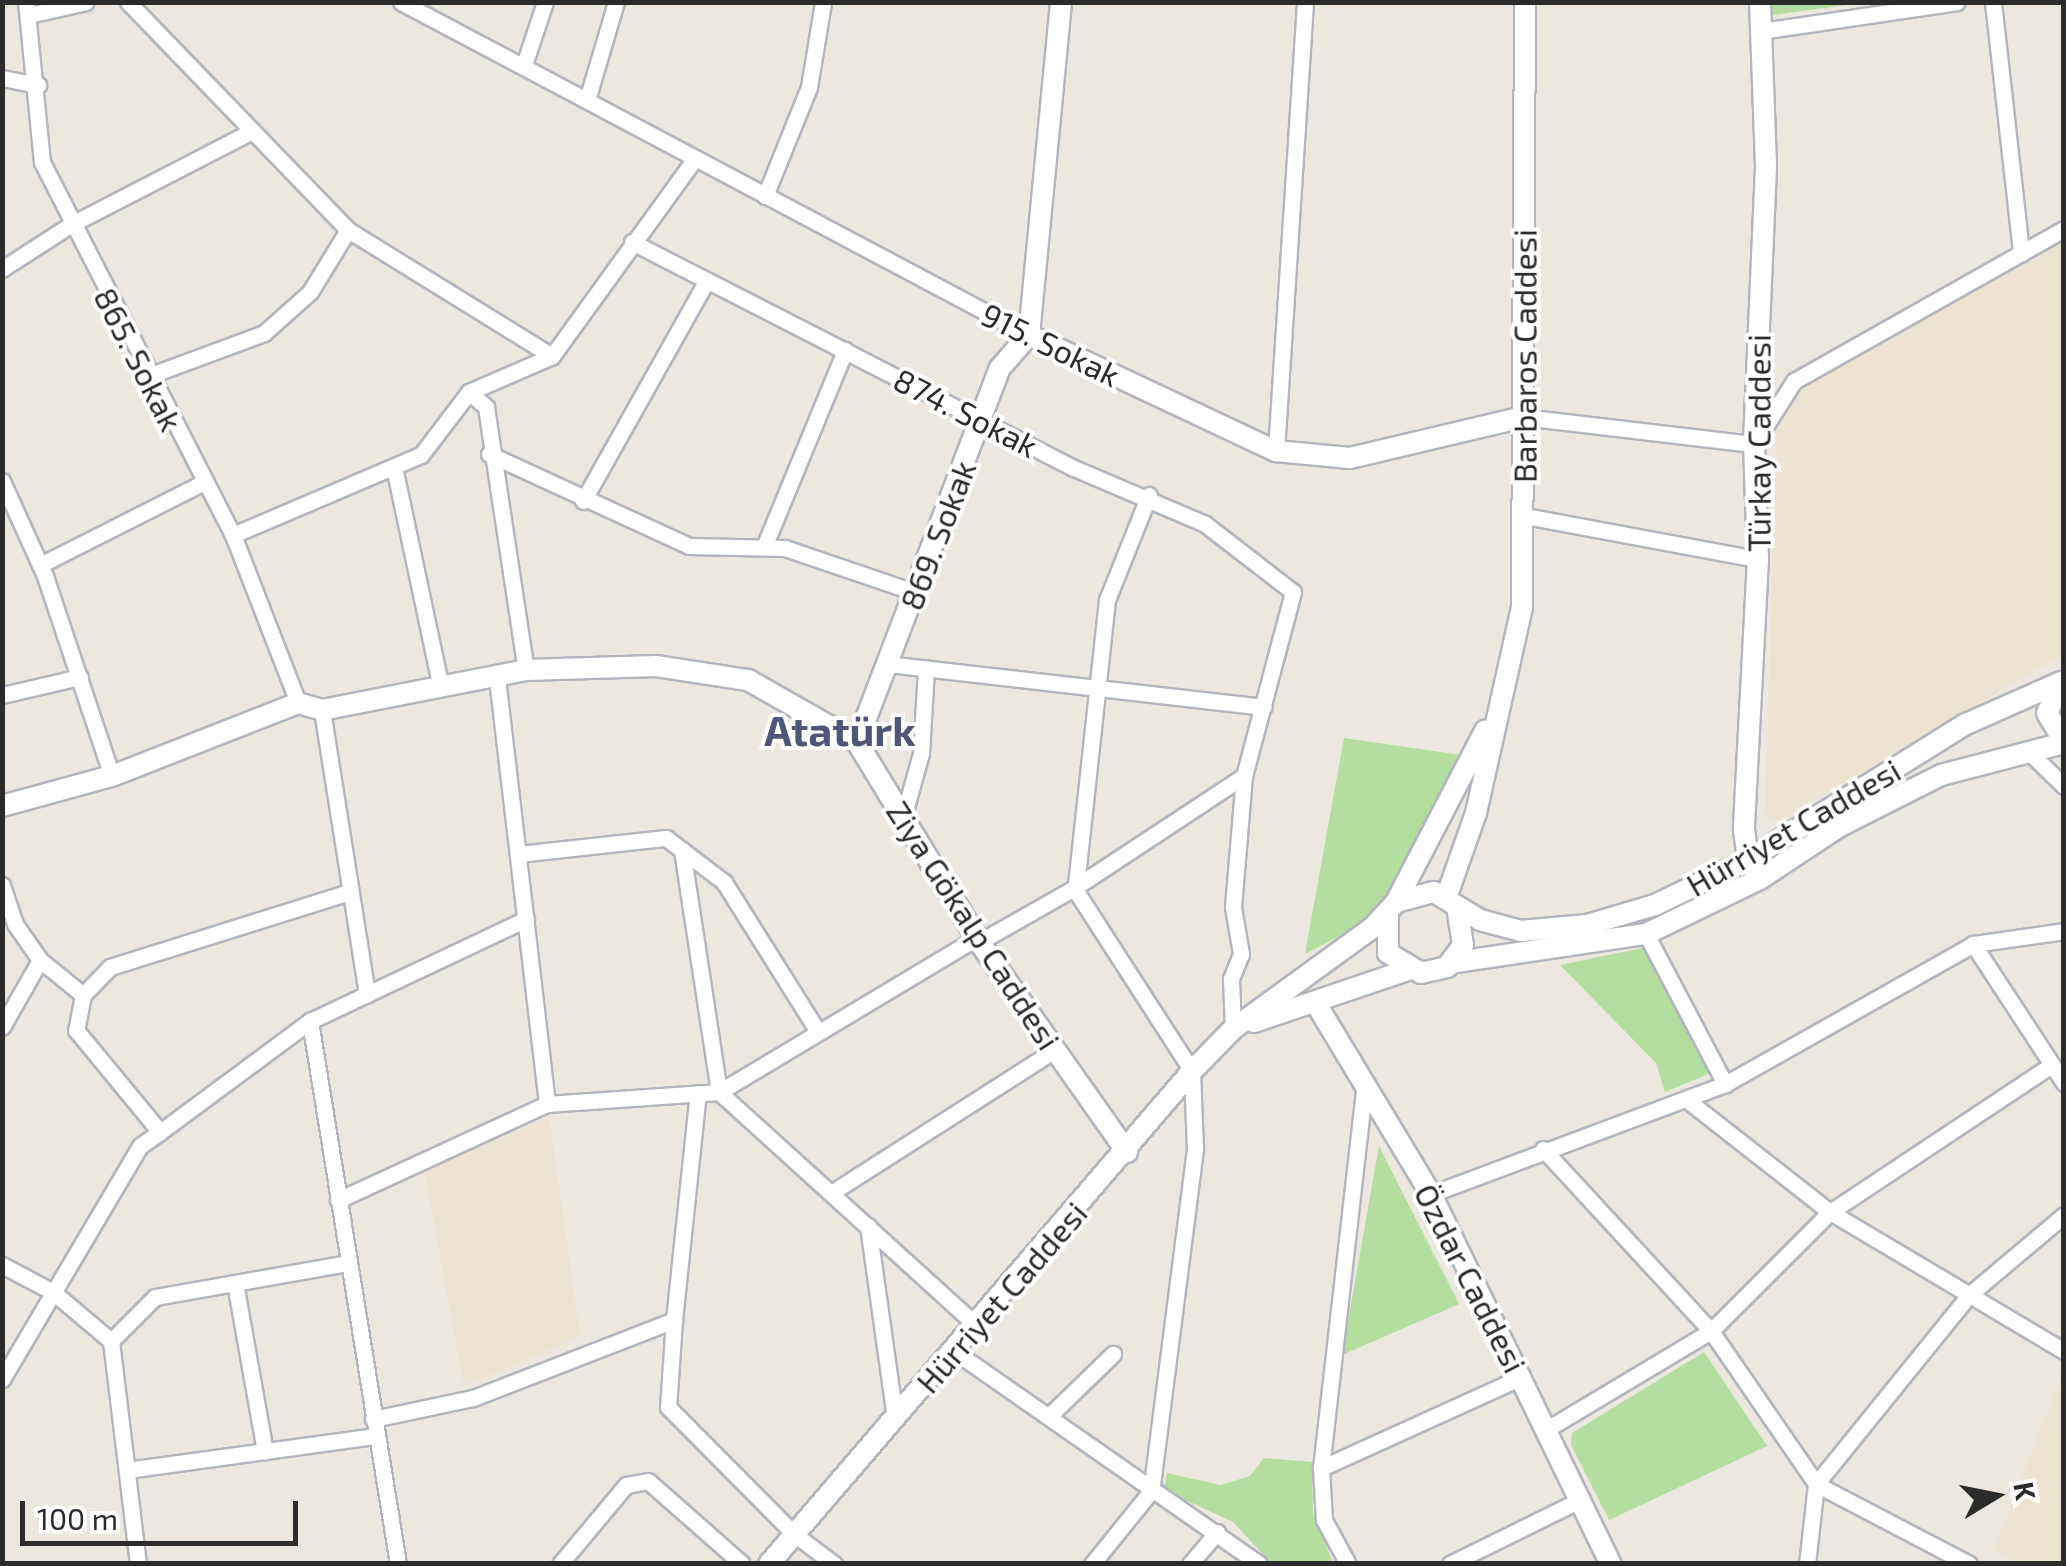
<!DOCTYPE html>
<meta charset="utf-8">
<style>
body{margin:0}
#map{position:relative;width:2066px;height:1566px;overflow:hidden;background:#ece7df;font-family:"Exo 2",sans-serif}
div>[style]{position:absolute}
.education>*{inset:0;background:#ece3d0}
.green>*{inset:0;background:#b4dda0}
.roads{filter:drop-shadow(2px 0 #b2b5bd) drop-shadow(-2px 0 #b2b5bd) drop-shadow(0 2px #b2b5bd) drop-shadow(0 -2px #b2b5bd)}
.street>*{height:15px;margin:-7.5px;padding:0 7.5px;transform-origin:7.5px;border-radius:7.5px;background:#fff}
.secondary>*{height:20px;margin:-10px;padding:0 10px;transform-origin:10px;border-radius:10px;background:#fff}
span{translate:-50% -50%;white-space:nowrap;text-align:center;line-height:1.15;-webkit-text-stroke:8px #fff;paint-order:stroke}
.street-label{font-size:32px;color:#2b2b2b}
.district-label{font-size:42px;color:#4f5678;font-weight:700}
.frame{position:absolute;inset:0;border:5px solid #2b2b2b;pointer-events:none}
.north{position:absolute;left:1946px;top:1446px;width:100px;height:100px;-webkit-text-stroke:8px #fff;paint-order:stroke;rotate:80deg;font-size:28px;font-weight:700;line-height:40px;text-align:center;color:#2b2b2b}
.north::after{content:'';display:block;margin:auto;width:35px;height:45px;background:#2b2b2b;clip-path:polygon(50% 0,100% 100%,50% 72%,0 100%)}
.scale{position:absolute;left:20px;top:1501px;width:278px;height:45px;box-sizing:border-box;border:5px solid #2b2b2b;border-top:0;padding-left:12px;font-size:30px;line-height:35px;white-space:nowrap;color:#2b2b2b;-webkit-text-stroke:8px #fff;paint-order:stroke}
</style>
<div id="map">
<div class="education">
<div style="clip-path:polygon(2063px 236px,2063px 654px,1779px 821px,1765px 815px,1777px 421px,1800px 386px)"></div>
<div style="clip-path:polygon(549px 1118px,580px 1337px,464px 1386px,424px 1168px)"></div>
<div style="clip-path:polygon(2063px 1371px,2063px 1563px,2014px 1563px,1994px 1551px)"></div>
</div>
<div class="green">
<div style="clip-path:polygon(1771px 2px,1861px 2px,1861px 3px,1772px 15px)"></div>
<div style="clip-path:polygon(1344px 738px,1461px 755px,1383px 901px,1349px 931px,1305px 954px)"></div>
<div style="clip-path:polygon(1643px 948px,1711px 1073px,1665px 1092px,1656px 1063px,1560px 965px)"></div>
<div style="clip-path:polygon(1379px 1146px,1459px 1304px,1342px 1355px)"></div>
<div style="clip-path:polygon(1704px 1352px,1767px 1446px,1609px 1520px,1571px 1445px,1572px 1433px)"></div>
<div style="clip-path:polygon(1264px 1458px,1312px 1462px,1313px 1513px,1333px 1563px,1271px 1563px,1233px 1522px,1164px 1490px,1167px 1473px,1221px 1485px,1250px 1476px)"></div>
</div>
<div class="roads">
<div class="street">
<div style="left:26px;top:2px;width:161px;rotate:84.3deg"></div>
<div style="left:42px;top:162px;width:419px;rotate:62.9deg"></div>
<div style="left:233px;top:535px;width:180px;rotate:68.8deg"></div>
<div style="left:128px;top:2px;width:317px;rotate:46deg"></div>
<div style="left:348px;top:230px;width:240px;rotate:31.7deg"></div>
<div style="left:401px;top:2px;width:711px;rotate:27.93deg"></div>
<div style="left:1993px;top:2px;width:253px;rotate:83.6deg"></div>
<div style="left:29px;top:15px;width:58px;rotate:-12.8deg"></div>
<div style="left:1761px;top:31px;width:198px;rotate:-8.4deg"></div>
<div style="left:524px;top:65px;width:66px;rotate:-71.6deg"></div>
<div style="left:2px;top:78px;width:37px;rotate:11deg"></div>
<div style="left:587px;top:100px;width:102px;rotate:-73.5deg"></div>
<div style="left:765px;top:196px;width:118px;rotate:-68deg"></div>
<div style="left:809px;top:87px;width:86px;rotate:-80.6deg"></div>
<div style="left:632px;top:242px;width:496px;rotate:27.1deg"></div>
<div style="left:1074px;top:468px;width:142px;rotate:23.1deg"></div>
<div style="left:1205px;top:524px;width:111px;rotate:37.7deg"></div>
<div style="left:1293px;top:592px;width:190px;rotate:104.9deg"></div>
<div style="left:1244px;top:776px;width:131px;rotate:94.8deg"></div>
<div style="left:1233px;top:907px;width:48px;rotate:80.3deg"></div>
<div style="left:1241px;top:954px;width:27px;rotate:112deg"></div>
<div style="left:1231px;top:979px;width:50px;rotate:87.7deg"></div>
<div style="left:2px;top:269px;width:81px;rotate:-32.9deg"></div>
<div style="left:70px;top:225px;width:205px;rotate:-27.3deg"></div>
<div style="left:148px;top:376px;width:124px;rotate:-20.3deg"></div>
<div style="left:264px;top:333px;width:62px;rotate:-41.7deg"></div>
<div style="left:310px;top:292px;width:73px;rotate:-58.5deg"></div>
<div style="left:469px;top:392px;width:23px;rotate:41deg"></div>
<div style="left:486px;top:407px;width:266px;rotate:81.4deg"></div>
<div style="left:1523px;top:417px;width:233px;rotate:6.7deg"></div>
<div style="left:1754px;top:444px;width:75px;rotate:-57.6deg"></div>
<div style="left:1794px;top:381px;width:310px;rotate:-29.4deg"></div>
<div style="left:1276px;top:451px;width:450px;rotate:-86.3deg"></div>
<div style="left:489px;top:454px;width:220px;rotate:24.7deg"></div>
<div style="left:689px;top:546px;width:96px;rotate:1.2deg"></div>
<div style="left:785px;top:548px;width:136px;rotate:18.8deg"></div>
<div style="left:394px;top:467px;width:226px;rotate:78deg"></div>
<div style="left:2px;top:481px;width:104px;rotate:65.6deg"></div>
<div style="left:45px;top:576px;width:211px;rotate:71.5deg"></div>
<div style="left:583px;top:501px;width:253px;rotate:-60.7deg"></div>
<div style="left:1525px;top:516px;width:237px;rotate:10.5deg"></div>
<div style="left:233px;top:535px;width:204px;rotate:-23.1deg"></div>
<div style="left:421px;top:455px;width:79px;rotate:-52.7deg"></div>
<div style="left:469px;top:392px;width:90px;rotate:-23.4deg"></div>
<div style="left:552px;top:356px;width:241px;rotate:-54.1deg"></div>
<div style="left:764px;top:547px;width:213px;rotate:-67.6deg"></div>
<div style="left:40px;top:565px;width:184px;rotate:-26.8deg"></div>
<div style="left:887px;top:664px;width:379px;rotate:6.5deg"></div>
<div style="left:497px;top:678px;width:429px;rotate:83.3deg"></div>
<div style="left:547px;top:1104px;width:172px;rotate:-4deg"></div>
<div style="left:719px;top:1092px;width:347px;rotate:42.2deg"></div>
<div style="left:2px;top:695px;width:80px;rotate:-13deg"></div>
<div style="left:322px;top:710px;width:288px;rotate:81deg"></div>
<div style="left:2031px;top:754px;width:46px;rotate:44.1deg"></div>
<div style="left:903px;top:818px;width:67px;rotate:-74.5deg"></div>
<div style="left:921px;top:753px;width:85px;rotate:-86.6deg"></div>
<div style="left:682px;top:850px;width:245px;rotate:81.3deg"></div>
<div style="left:518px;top:854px;width:149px;rotate:-6.2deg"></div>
<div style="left:666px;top:838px;width:73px;rotate:37.2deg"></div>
<div style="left:724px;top:882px;width:175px;rotate:57.9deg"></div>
<div style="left:2px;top:885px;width:41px;rotate:71.6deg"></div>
<div style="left:15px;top:924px;width:44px;rotate:55.2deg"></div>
<div style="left:40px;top:960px;width:55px;rotate:39.1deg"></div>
<div style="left:83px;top:995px;width:36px;rotate:101deg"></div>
<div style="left:76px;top:1030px;width:132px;rotate:50.5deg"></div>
<div style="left:160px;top:1132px;width:24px;rotate:145deg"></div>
<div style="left:140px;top:1146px;width:271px;rotate:120.6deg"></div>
<div style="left:1076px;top:885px;width:287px;rotate:-83.8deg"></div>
<div style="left:1107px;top:600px;width:113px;rotate:-68.2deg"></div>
<div style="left:1074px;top:888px;width:218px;rotate:57.2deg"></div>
<div style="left:1192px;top:1071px;width:78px;rotate:87.8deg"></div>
<div style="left:1195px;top:1149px;width:345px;rotate:97.3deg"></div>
<div style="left:1151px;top:1491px;width:94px;rotate:128.9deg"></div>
<div style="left:1646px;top:934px;width:170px;rotate:62.2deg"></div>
<div style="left:979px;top:942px;width:109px;rotate:-29.6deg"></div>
<div style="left:1074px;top:888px;width:204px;rotate:-33.4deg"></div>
<div style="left:1973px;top:944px;width:166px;rotate:56.8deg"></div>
<div style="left:83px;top:995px;width:39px;rotate:-46deg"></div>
<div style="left:110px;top:967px;width:250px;rotate:-17.4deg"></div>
<div style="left:310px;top:1021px;width:550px;rotate:80.79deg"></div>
<div style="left:2px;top:1027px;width:77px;rotate:-60.4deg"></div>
<div style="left:719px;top:1092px;width:300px;rotate:-30.9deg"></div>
<div style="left:1687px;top:1100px;width:182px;rotate:38.1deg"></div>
<div style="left:1830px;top:1212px;width:272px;rotate:30.7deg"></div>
<div style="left:160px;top:1132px;width:187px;rotate:-36.5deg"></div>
<div style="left:310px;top:1021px;width:239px;rotate:-25.3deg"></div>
<div style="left:1543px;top:1149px;width:248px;rotate:47.3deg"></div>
<div style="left:1711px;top:1331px;width:186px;rotate:55.5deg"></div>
<div style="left:1816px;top:1484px;width:81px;rotate:96.4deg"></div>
<div style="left:831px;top:1193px;width:266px;rotate:-32.6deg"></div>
<div style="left:1431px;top:1194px;width:314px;rotate:-20.5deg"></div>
<div style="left:1725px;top:1084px;width:285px;rotate:-29.4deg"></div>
<div style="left:1973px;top:944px;width:92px;rotate:-8.1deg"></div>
<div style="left:338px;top:1200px;width:230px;rotate:-24.7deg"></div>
<div style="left:868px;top:1226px;width:195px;rotate:82deg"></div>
<div style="left:2px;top:1265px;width:58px;rotate:27.9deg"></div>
<div style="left:53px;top:1292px;width:76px;rotate:40.2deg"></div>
<div style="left:111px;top:1341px;width:225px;rotate:83.1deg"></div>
<div style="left:235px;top:1283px;width:171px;rotate:79.9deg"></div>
<div style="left:674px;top:1320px;width:87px;rotate:93.9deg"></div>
<div style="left:668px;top:1407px;width:179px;rotate:45.2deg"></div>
<div style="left:794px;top:1534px;width:50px;rotate:36.9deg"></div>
<div style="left:111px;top:1341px;width:62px;rotate:-45deg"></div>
<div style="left:155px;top:1297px;width:196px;rotate:-10deg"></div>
<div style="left:954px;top:1351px;width:372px;rotate:34.9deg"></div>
<div style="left:1050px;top:1415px;width:88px;rotate:-44.1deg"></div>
<div style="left:373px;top:1419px;width:102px;rotate:-11.9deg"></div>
<div style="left:473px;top:1398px;width:216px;rotate:-21.2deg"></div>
<div style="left:674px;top:1320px;width:228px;rotate:-84deg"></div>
<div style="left:1547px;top:1429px;width:191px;rotate:-30.9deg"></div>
<div style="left:1711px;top:1331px;width:168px;rotate:-45deg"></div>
<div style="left:1830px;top:1212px;width:265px;rotate:-33.6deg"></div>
<div style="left:1321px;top:1468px;width:221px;rotate:-24.4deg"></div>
<div style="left:127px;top:1470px;width:251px;rotate:-7.8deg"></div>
<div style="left:560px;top:1564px;width:103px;rotate:-50.1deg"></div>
<div style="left:626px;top:1485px;width:22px;rotate:-10deg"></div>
<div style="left:648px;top:1481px;width:125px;rotate:41.4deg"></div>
<div style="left:1190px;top:1564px;width:42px;rotate:-49.8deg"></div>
<div style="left:1348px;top:1564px;width:50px;rotate:-118.6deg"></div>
<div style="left:1324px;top:1520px;width:52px;rotate:-93.3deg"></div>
<div style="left:1321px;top:1468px;width:382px;rotate:-83.5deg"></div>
<div style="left:1450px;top:1564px;width:147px;rotate:-26.2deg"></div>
<div style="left:1969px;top:1564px;width:173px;rotate:-152.4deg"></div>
<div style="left:1816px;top:1484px;width:243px;rotate:-51deg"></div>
<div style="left:1969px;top:1295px;width:124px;rotate:-40.1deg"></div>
</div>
<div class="secondary">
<div style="left:1760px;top:2px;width:165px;rotate:87.9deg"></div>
<div style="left:1766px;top:167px;width:277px;rotate:92.5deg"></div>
<div style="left:1754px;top:444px;width:115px;rotate:88deg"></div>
<div style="left:1758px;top:559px;width:271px;rotate:93deg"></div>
<div style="left:1744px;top:830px;width:30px;rotate:82deg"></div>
<div style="left:1748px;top:860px;width:22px;rotate:58deg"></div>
<div style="left:1029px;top:335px;width:273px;rotate:25.2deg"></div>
<div style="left:1276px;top:451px;width:74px;rotate:5.4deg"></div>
<div style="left:1350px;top:458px;width:178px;rotate:-13.3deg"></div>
<div style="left:1029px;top:335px;width:335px;rotate:-84.5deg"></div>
<div style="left:2062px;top:682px;width:34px;rotate:116deg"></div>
<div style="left:2047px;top:713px;width:33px;rotate:59deg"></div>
<div style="left:857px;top:742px;width:400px;rotate:-69.1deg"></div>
<div style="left:1000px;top:368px;width:44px;rotate:-48.7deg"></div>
<div style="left:2px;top:806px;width:114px;rotate:-15.3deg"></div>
<div style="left:112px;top:776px;width:200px;rotate:-21.4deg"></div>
<div style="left:298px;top:703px;width:25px;rotate:16deg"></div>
<div style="left:322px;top:710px;width:208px;rotate:-11.1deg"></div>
<div style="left:526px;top:670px;width:130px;rotate:-1.8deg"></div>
<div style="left:656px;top:666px;width:93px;rotate:8.7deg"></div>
<div style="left:748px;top:680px;width:125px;rotate:29.6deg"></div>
<div style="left:857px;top:742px;width:234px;rotate:58.6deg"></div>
<div style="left:979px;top:942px;width:257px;rotate:54.8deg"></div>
<div style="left:1446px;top:898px;width:90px;rotate:-70.6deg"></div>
<div style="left:1476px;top:813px;width:211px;rotate:-77.4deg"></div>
<div style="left:1522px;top:607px;width:605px;rotate:-89.72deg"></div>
<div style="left:1397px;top:900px;width:191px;rotate:-62.5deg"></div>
<div style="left:1388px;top:913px;width:40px;rotate:90deg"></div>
<div style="left:1388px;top:953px;width:39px;rotate:31deg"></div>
<div style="left:1421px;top:973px;width:27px;rotate:-13deg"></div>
<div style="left:1447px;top:967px;width:27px;rotate:-54deg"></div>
<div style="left:1463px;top:945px;width:38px;rotate:-99deg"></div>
<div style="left:1451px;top:963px;width:197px;rotate:-8.5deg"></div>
<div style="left:1646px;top:934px;width:127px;rotate:-25.8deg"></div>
<div style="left:1760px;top:879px;width:96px;rotate:-33.5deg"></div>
<div style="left:1840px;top:826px;width:113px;rotate:-26.8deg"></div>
<div style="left:1941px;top:775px;width:127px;rotate:-14.6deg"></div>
<div style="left:1315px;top:1002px;width:224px;rotate:58.9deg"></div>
<div style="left:1431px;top:1194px;width:411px;rotate:64.1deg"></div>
<div style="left:1254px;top:1022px;width:163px;rotate:-18.7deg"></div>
<div style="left:769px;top:1564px;width:650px;rotate:-49.37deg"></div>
<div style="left:1192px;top:1071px;width:59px;rotate:-45.7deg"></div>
<div style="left:1233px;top:1029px;width:172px;rotate:-36deg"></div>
<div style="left:1372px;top:928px;width:35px;rotate:-47deg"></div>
<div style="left:1396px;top:902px;width:39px;rotate:-15deg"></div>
<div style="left:1434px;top:892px;width:54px;rotate:31.3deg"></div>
<div style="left:1480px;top:920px;width:42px;rotate:15deg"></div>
<div style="left:1521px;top:931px;width:66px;rotate:-5.2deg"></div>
<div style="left:1587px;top:925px;width:71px;rotate:-16.4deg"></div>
<div style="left:1655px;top:905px;width:103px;rotate:-25.8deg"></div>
<div style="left:1748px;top:860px;width:257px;rotate:-32deg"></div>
<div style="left:1966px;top:724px;width:104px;rotate:-23.9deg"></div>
</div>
</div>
<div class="street-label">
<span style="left:1051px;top:344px;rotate:26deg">915. Sokak</span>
<span style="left:1524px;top:356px;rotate:-90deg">Barbaros Caddesi</span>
<span style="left:139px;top:359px;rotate:63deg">865. Sokak</span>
<span style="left:966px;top:412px;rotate:27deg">874. Sokak</span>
<span style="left:1758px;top:443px;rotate:-90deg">Türkay Caddesi</span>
<span style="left:937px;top:535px;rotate:-69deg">869. Sokak</span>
<span style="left:1793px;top:827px;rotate:-30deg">Hürriyet Caddesi</span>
<span style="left:974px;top:925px;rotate:57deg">Ziya Gökalp Caddesi</span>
<span style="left:1471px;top:1278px;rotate:63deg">Özdar Caddesi</span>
<span style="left:1001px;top:1297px;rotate:-49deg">Hürriyet Caddesi</span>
</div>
<div class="district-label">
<span style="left:840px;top:729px">Atatürk</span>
</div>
<div class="frame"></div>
<div class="north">K</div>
<div class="scale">100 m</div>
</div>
